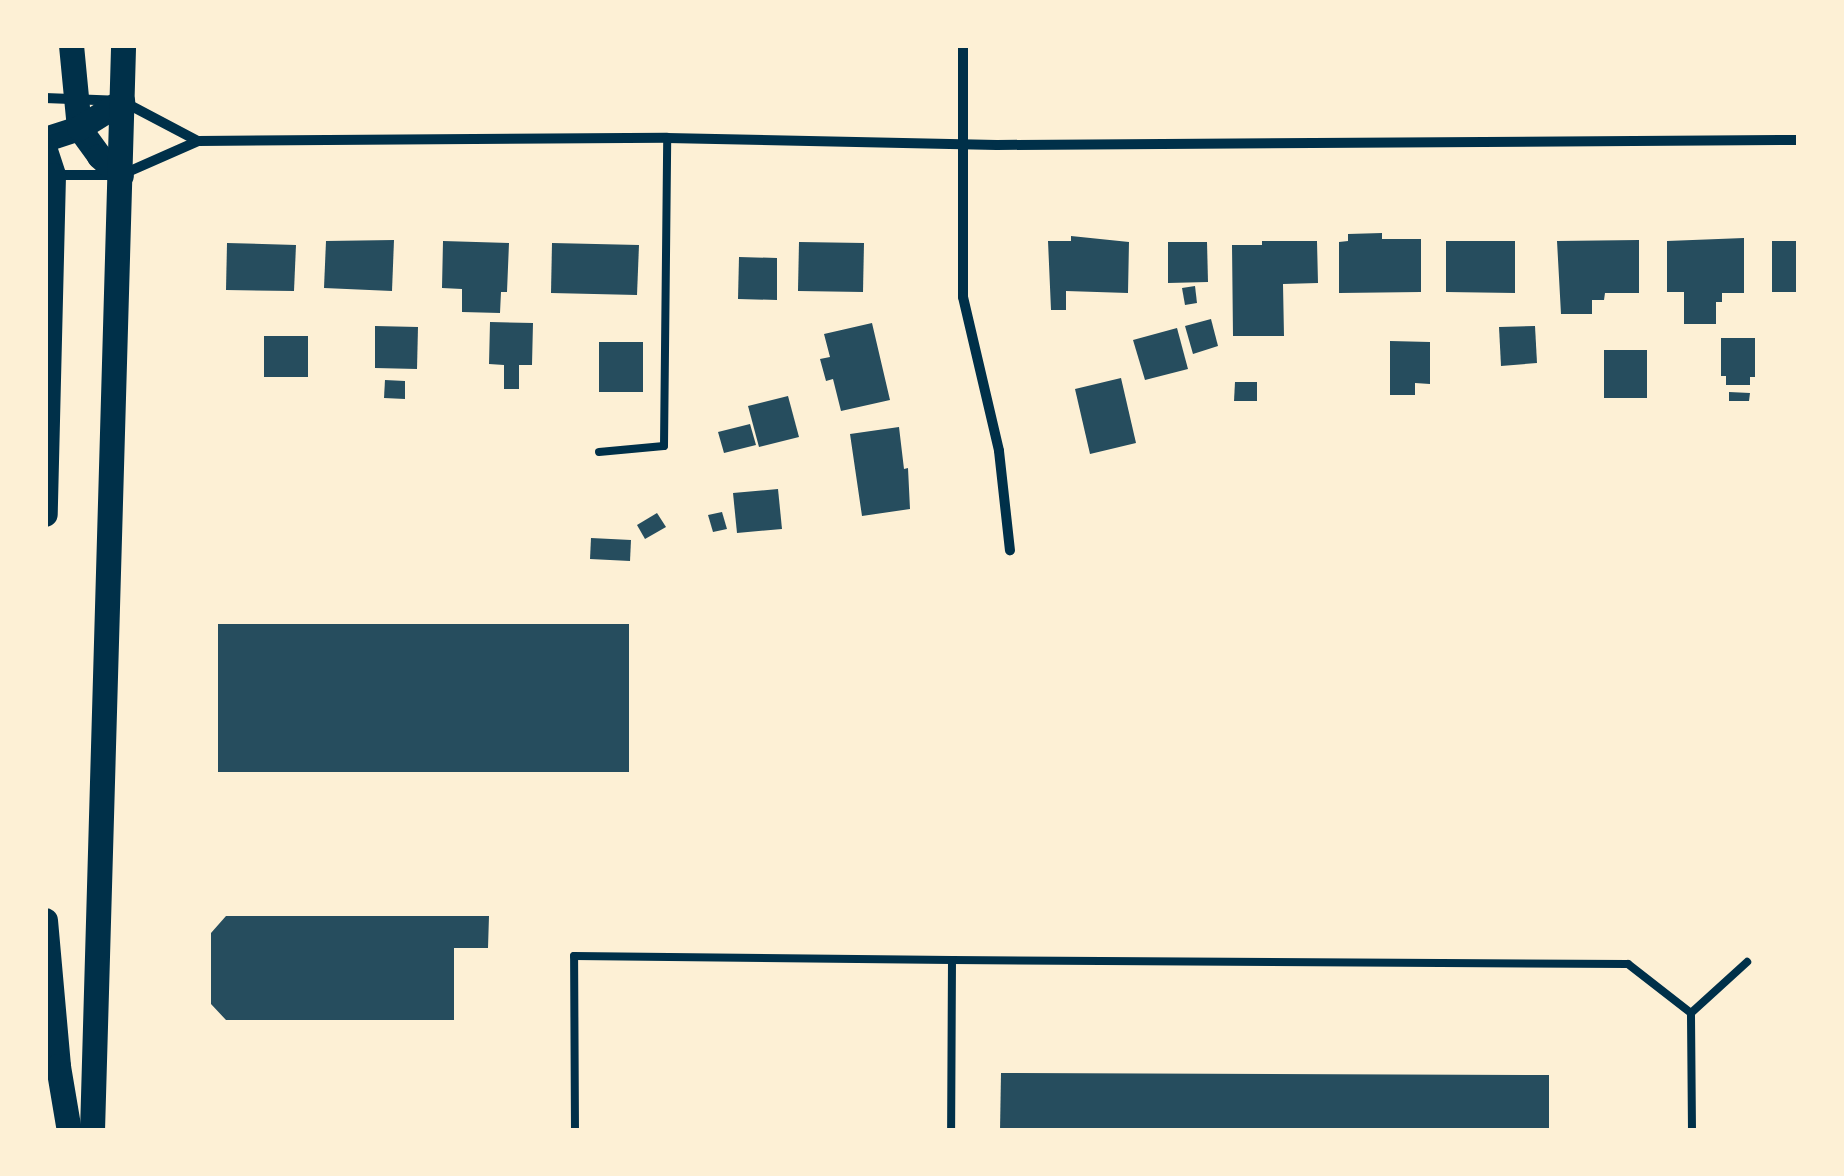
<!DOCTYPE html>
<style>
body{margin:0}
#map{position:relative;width:1844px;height:1176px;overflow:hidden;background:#fdf0d5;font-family:"Golos Text",sans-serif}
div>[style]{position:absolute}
.building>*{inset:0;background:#264d5e}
.service>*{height:8px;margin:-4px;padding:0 4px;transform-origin:4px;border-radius:4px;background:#003049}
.minor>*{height:10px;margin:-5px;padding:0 5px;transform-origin:5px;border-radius:5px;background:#003049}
.primary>*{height:25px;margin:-12.5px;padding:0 12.5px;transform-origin:12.5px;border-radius:12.5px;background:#003049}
span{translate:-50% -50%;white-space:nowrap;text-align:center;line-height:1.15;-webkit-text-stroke:9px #fdf0d5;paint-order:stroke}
.frame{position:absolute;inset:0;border:48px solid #fdf0d5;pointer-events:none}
</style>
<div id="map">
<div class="building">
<div style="clip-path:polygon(1382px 233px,1382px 239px,1421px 239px,1421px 292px,1339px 293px,1339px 242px,1348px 241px,1348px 234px)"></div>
<div style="clip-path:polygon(1071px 236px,1129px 242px,1128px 293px,1066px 291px,1066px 310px,1051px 310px,1048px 241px,1071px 241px)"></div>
<div style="clip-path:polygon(1744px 238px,1744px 293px,1722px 293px,1722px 302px,1716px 302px,1716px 324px,1684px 324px,1684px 292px,1667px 292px,1667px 241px)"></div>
<div style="clip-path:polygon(394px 240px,392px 291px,324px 288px,326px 241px)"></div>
<div style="clip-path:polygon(1639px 240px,1639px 293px,1605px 293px,1604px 300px,1592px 300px,1592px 314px,1561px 314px,1557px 241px)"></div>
<div style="clip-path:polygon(443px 241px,509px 243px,507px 292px,501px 292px,500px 313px,462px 312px,462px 289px,442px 288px)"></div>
<div style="clip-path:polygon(1262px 241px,1317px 241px,1318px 283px,1283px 284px,1284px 336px,1233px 336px,1232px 245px,1262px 245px)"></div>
<div style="clip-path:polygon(1446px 241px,1515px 241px,1515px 293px,1446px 292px)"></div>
<div style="clip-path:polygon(1772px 241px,1799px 241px,1799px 292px,1772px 292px)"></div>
<div style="clip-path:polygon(799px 242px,864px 243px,863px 292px,798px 291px)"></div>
<div style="clip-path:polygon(1168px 242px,1207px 242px,1208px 282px,1168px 283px)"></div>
<div style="clip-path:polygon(227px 243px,296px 245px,294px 291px,226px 290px)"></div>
<div style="clip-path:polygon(552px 243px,639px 245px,637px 295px,551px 293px)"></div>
<div style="clip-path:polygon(739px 257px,777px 258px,777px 300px,738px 299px)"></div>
<div style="clip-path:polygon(1195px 286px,1197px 303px,1185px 305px,1182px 288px)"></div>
<div style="clip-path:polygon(1211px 319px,1218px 346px,1193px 354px,1185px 326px)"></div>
<div style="clip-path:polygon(490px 322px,533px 323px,532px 365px,519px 365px,519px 389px,504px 389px,504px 365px,489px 364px)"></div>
<div style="clip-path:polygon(872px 323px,890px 400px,841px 411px,833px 379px,826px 381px,820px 359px,830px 357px,824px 334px)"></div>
<div style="clip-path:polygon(375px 326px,418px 327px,417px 369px,375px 368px)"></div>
<div style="clip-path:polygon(1535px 326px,1537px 363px,1501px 366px,1499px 327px)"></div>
<div style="clip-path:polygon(1177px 328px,1188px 369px,1145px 380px,1133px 340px)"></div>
<div style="clip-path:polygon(264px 336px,308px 336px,308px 377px,264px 377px)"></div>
<div style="clip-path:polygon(1721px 338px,1755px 338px,1755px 377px,1750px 377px,1750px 385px,1726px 385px,1726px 376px,1721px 376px)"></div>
<div style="clip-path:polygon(1390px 341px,1430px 342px,1430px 384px,1415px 383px,1415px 395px,1390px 395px)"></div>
<div style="clip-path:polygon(599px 342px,643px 342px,643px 392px,599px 392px)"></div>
<div style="clip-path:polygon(1604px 350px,1647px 350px,1647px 398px,1604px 398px)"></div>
<div style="clip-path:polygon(1121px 378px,1136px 443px,1090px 454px,1075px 389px)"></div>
<div style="clip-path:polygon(385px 380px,405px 381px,405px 399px,384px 398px)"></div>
<div style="clip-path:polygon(1235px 382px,1257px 382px,1257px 401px,1234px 401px)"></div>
<div style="clip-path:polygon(1729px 392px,1750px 393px,1749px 401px,1729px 401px)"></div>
<div style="clip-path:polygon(788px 396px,799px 437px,759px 447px,748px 406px)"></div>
<div style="clip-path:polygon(750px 424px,756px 445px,724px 453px,718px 432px)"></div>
<div style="clip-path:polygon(899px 427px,904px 469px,908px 468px,910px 509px,862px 516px,850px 434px)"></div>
<div style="clip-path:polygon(778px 489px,782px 529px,737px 533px,733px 493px)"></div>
<div style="clip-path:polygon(722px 512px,727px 529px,713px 532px,708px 515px)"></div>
<div style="clip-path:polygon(657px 513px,666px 527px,645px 539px,637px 525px)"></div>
<div style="clip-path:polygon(591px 538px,631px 540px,630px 561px,590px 559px)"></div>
<div style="clip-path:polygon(218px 624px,629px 624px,629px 772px,218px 772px)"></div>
<div style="clip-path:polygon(226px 916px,489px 916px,488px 948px,454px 948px,454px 1020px,226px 1020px,211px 1004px,211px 933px)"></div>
<div style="clip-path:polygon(1001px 1073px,1549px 1075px,1549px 1131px,1000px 1131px)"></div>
</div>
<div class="service">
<div style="left:599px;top:452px;width:65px;rotate:-5.3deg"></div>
<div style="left:664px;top:446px;width:308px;rotate:-89.4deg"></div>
<div style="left:952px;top:960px;width:676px;rotate:0.34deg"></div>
<div style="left:1628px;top:964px;width:80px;rotate:37.9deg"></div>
<div style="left:575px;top:1131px;width:175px;rotate:-90.3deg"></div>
<div style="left:574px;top:956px;width:378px;rotate:0.6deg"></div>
<div style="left:952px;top:960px;width:171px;rotate:90.3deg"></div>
<div style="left:1692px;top:1131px;width:118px;rotate:-90.5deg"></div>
<div style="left:1691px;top:1013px;width:76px;rotate:-42.3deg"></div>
</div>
<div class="minor">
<div style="left:963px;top:45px;width:252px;rotate:90deg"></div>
<div style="left:963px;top:297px;width:158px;rotate:76.8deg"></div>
<div style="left:999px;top:451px;width:100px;rotate:83.7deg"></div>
<div style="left:45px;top:98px;width:77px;rotate:2.2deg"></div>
<div style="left:122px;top:101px;width:86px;rotate:27.8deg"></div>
<div style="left:52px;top:175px;width:69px"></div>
<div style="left:121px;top:175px;width:84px;rotate:-23.8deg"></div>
<div style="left:198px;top:141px;width:469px;rotate:-0.4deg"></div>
<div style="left:667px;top:138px;width:330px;rotate:1.2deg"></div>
<div style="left:997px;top:145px;width:802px;rotate:-0.36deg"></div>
</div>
<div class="primary">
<div style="left:71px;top:45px;width:83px;rotate:84.5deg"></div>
<div style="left:79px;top:128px;width:34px;rotate:54deg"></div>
<div style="left:99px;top:156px;width:29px;rotate:41deg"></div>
<div style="left:45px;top:139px;width:36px;rotate:-18deg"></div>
<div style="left:79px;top:128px;width:51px;rotate:-32.1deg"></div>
<div style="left:45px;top:150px;width:26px;rotate:72deg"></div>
<div style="left:53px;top:175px;width:339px;rotate:91.4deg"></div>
<div style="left:45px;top:920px;width:147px;rotate:84.9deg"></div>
<div style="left:58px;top:1066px;width:66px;rotate:80.4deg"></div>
<div style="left:92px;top:1131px;width:1086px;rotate:-88.36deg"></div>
</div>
<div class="frame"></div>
</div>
